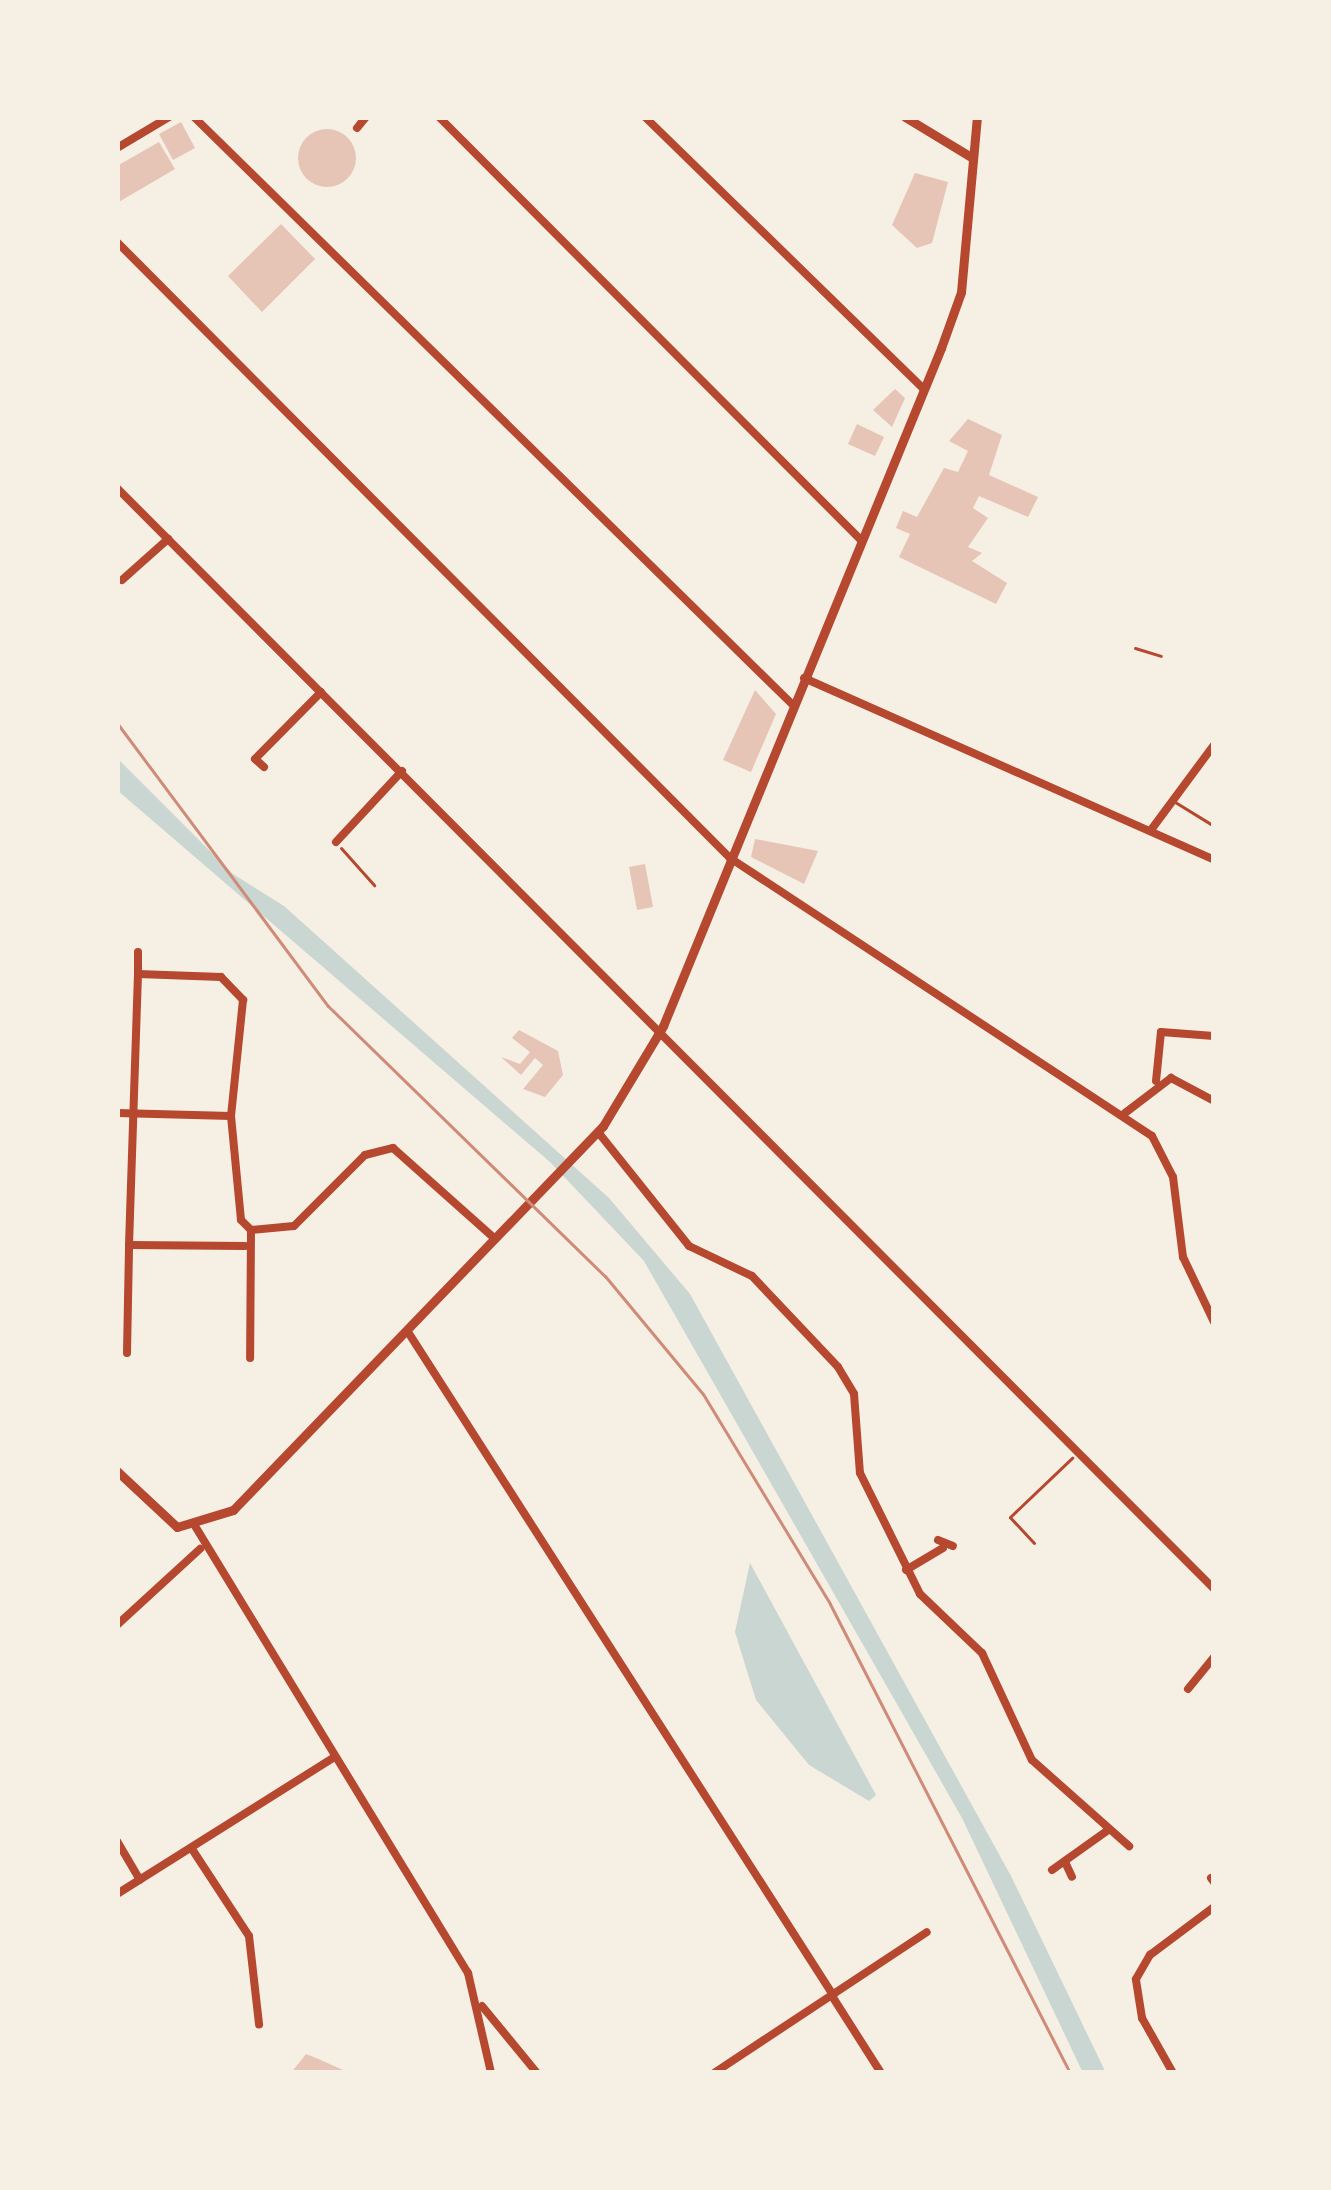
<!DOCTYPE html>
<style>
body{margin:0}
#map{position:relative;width:1331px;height:2190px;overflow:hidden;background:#f6efe4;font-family:Helvetica,sans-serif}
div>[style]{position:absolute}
.water>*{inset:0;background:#c9d6d2}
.building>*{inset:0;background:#e6c5b7}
.round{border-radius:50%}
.path>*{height:3px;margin:-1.5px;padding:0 1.5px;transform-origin:1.5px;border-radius:1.5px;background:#b5482f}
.service>*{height:3px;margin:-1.5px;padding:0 1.5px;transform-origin:1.5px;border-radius:1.5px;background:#b5482f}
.minor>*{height:8px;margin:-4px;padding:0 4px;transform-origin:4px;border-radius:4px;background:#b5482f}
.tertiary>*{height:9px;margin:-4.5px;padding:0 4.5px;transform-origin:4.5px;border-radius:4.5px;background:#b5482f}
.rail>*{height:3px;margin:-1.5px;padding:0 1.5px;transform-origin:1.5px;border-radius:1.5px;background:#cf8b77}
span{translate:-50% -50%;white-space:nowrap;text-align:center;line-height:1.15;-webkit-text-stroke:9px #f6efe4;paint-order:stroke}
.frame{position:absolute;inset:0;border:120px solid #f6efe4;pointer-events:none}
</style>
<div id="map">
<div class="water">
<div style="clip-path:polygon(117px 758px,233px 874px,284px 906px,609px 1198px,690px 1294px,1011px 1876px,1106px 2073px,1083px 2073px,962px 1818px,644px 1261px,550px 1162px,117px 790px)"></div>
<div style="clip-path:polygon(750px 1563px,876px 1795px,869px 1801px,809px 1765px,756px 1700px,735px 1632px)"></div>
</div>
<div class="building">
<div style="clip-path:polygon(181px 122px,195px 148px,173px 160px,159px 134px)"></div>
<div class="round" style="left:298px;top:129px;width:58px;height:58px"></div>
<div style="clip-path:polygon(159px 142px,175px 169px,117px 203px,117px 166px)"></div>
<div style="clip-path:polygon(915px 173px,948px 182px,932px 243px,917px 248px,892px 225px)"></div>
<div style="clip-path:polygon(281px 224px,315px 259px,262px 312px,228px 276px)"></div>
<div style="clip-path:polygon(895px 389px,905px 398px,892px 427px,873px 410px)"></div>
<div style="clip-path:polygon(968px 419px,1002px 435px,989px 475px,1038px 497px,1028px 517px,979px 496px,973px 508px,988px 518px,968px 547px,982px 553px,972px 561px,1007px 583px,996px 604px,899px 557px,910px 534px,896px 528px,903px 511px,917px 517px,944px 468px,958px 472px,968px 451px,949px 441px)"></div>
<div style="clip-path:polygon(857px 424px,884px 437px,875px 456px,848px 444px)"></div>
<div style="clip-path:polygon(755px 690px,776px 714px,751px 772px,723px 760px)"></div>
<div style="clip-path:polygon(755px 839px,818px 851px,804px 884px,751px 857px)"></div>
<div style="clip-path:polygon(645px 864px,653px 907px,637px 910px,629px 867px)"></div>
<div style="clip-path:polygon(519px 1030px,558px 1051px,563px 1075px,545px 1097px,523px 1089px,543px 1065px,535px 1058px,521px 1075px,501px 1057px,520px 1064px,530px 1052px,512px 1038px)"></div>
<div style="clip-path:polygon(306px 2054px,316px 2058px,350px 2073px,291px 2073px)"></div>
</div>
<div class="path">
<div style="left:1135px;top:648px;width:27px;rotate:17deg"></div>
<div style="left:341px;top:848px;width:50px;rotate:48.3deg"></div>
<div style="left:1034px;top:1543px;width:35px;rotate:-133deg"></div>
<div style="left:1010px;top:1517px;width:86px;rotate:-43.6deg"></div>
</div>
<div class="service">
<div style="left:1175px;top:802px;width:46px;rotate:31.6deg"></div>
</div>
<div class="minor">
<div style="left:194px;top:117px;width:839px;rotate:44.47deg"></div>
<div style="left:439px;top:117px;width:598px;rotate:45.07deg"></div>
<div style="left:645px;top:117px;width:390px;rotate:44.3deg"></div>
<div style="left:357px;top:128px;width:14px;rotate:-51deg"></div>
<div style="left:117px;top:148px;width:61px;rotate:-30.8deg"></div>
<div style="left:117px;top:242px;width:869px;rotate:45.14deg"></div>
<div style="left:730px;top:858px;width:505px;rotate:33.38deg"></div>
<div style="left:1152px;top:1136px;width:46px;rotate:62.9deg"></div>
<div style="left:1173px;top:1177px;width:81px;rotate:82.9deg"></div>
<div style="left:1183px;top:1257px;width:72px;rotate:64.5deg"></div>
<div style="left:117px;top:488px;width:1554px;rotate:45.1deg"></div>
<div style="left:122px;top:580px;width:62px;rotate:-41.7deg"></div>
<div style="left:804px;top:678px;width:449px;rotate:23.9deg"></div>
<div style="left:264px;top:767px;width:12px;rotate:-138deg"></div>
<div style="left:255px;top:759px;width:94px;rotate:-45.4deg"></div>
<div style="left:1151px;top:830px;width:106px;rotate:-53.5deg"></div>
<div style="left:336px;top:842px;width:97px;rotate:-47.1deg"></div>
<div style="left:138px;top:952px;width:22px;rotate:90deg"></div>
<div style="left:1156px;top:1081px;width:49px;rotate:-84.2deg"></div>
<div style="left:1161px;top:1032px;width:53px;rotate:4.3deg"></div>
<div style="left:117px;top:1113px;width:114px;rotate:1.5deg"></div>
<div style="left:1125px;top:1113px;width:58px;rotate:-37.3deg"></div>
<div style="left:1171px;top:1078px;width:49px;rotate:28.1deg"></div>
<div style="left:598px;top:1132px;width:146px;rotate:51.4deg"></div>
<div style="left:689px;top:1246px;width:70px;rotate:25.5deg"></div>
<div style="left:752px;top:1276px;width:125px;rotate:46.6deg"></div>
<div style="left:838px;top:1367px;width:31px;rotate:59deg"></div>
<div style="left:854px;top:1394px;width:79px;rotate:85.7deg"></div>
<div style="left:860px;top:1473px;width:135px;rotate:63.6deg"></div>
<div style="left:920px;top:1594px;width:86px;rotate:43.6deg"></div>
<div style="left:982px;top:1653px;width:118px;rotate:65deg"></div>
<div style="left:1032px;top:1760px;width:130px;rotate:41.6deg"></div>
<div style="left:251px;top:1230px;width:43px;rotate:-5.3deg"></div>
<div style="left:294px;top:1226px;width:100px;rotate:-45deg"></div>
<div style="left:365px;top:1155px;width:29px;rotate:-14deg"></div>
<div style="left:393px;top:1148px;width:135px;rotate:41.7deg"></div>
<div style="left:245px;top:1246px;width:116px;rotate:-179.5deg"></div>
<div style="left:129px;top:1245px;width:271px;rotate:-88.1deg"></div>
<div style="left:138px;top:974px;width:83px;rotate:2.1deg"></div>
<div style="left:221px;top:977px;width:32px;rotate:46deg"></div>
<div style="left:243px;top:1000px;width:117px;rotate:95.9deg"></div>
<div style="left:231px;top:1116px;width:104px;rotate:84.5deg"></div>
<div style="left:241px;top:1220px;width:14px;rotate:45deg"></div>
<div style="left:251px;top:1230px;width:128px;rotate:90.4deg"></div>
<div style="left:408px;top:1332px;width:788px;rotate:57.34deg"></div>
<div style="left:127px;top:1353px;width:108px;rotate:-88.9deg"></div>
<div style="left:195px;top:1526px;width:524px;rotate:58.59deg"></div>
<div style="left:468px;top:1973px;width:103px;rotate:77deg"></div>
<div style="left:938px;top:1540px;width:16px;rotate:22deg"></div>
<div style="left:906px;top:1570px;width:43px;rotate:-30.7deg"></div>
<div style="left:117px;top:1625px;width:113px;rotate:-42.5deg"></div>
<div style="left:1188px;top:1689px;width:41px;rotate:-50.9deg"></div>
<div style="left:117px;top:1841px;width:45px;rotate:59.5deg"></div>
<div style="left:192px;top:1849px;width:104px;rotate:56.8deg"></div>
<div style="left:249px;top:1936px;width:89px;rotate:83.5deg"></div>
<div style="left:1066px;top:1864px;width:14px;rotate:65deg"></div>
<div style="left:1052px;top:1870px;width:69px;rotate:-35.5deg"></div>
<div style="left:1211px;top:1878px;width:5px;rotate:53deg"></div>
<div style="left:117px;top:1894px;width:255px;rotate:-32.2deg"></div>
<div style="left:832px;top:1996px;width:91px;rotate:57.5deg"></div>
<div style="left:482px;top:2006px;width:87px;rotate:50.6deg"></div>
<div style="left:714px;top:2073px;width:255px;rotate:-33.5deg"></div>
<div style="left:1173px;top:2073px;width:63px;rotate:-119.4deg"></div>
<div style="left:1142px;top:2018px;width:39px;rotate:-99deg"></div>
<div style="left:1136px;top:1979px;width:28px;rotate:-60deg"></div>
<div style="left:1150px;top:1955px;width:80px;rotate:-36.9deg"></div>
</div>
<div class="tertiary">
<div style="left:905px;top:117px;width:77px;rotate:31.2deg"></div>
<div style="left:117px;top:1471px;width:82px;rotate:43deg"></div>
<div style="left:177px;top:1527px;width:59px;rotate:-16.9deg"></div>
<div style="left:233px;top:1510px;width:533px;rotate:-46.06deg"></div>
<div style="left:603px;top:1126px;width:117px;rotate:-59deg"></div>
<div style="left:663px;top:1026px;width:733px;rotate:-67.7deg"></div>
<div style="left:941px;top:348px;width:59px;rotate:-70.3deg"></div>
<div style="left:961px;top:292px;width:176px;rotate:-84.8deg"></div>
</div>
<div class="rail">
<div style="left:117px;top:723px;width:353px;rotate:53.3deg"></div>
<div style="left:328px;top:1006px;width:387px;rotate:44.3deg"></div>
<div style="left:605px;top:1276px;width:153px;rotate:50.3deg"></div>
<div style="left:703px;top:1394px;width:245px;rotate:58.8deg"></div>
<div style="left:830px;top:1604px;width:527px;rotate:62.9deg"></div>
</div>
<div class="frame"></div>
</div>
